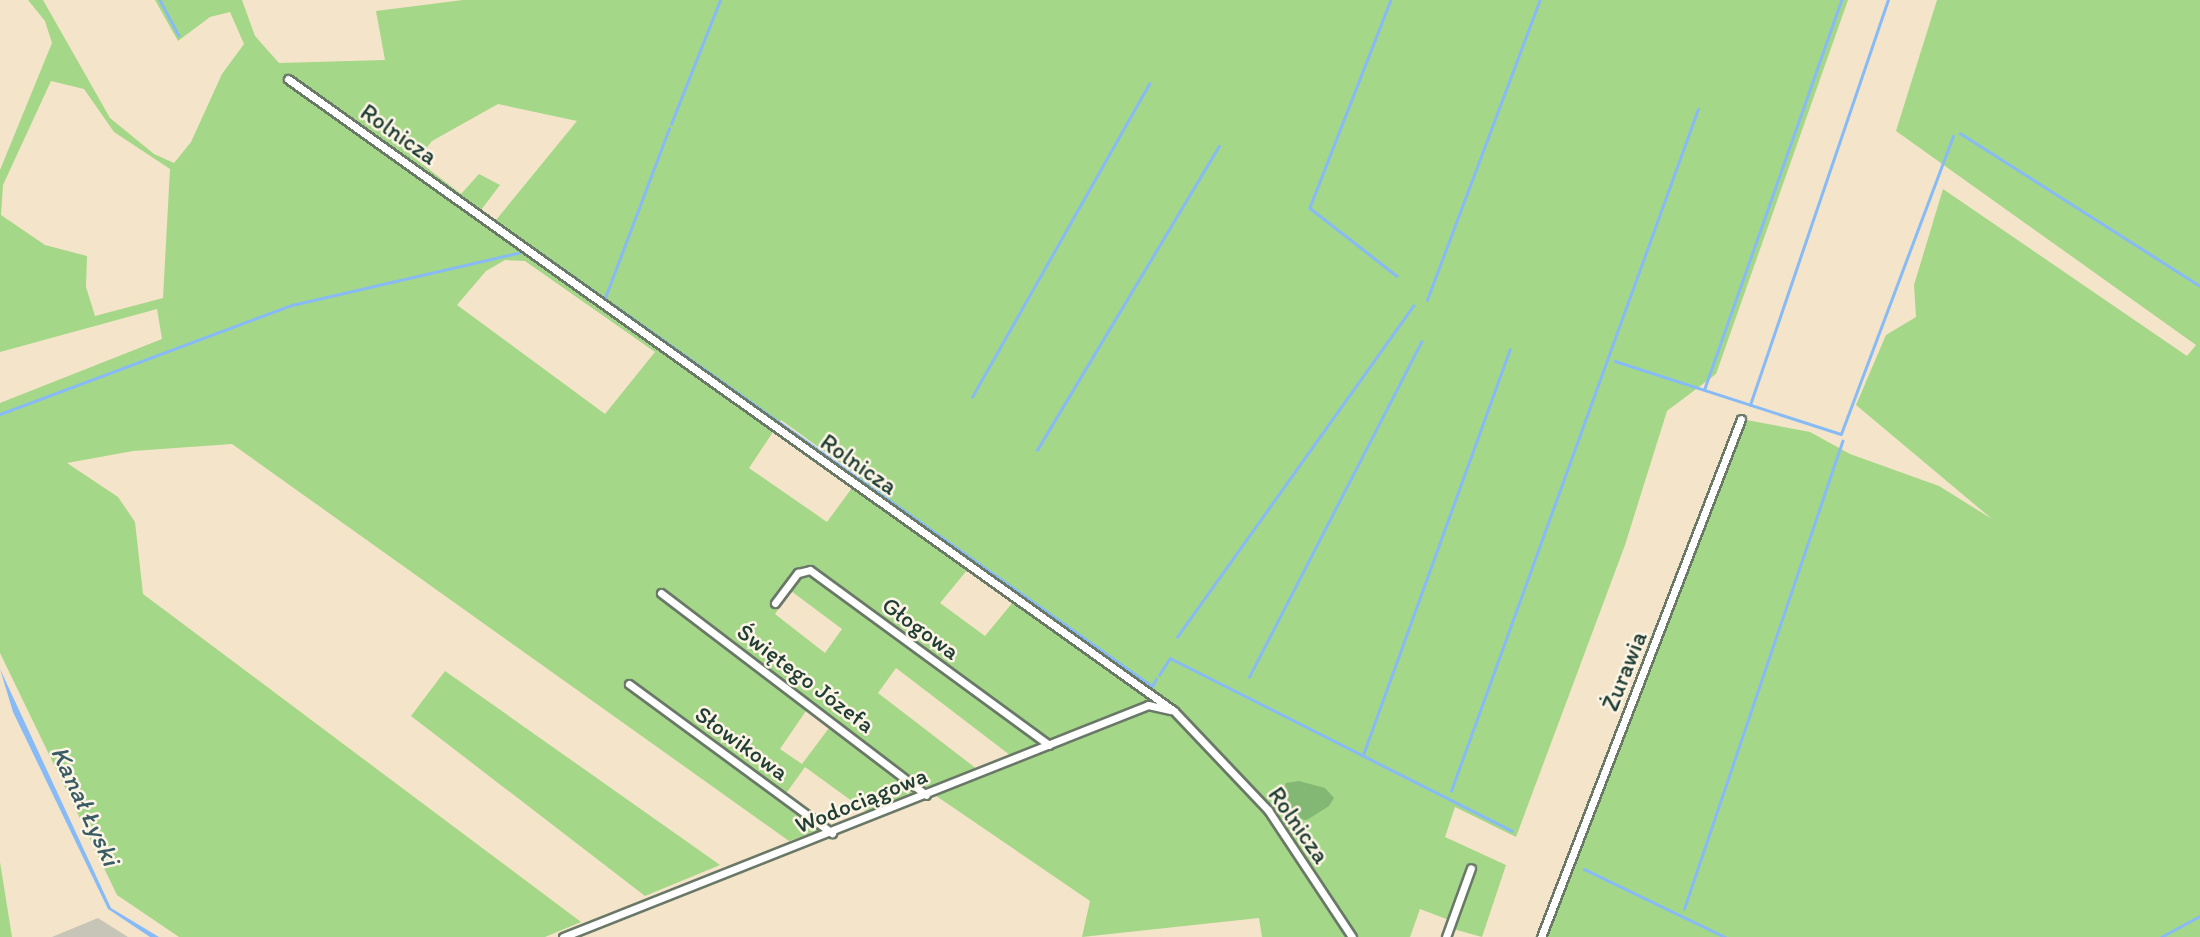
<!DOCTYPE html>
<meta charset="utf-8">
<style>
body{margin:0}
#map{position:relative;width:2200px;height:937px;overflow:hidden;background:#f4e5ca;font-family:Itim,sans-serif}
div>[style]{position:absolute}
.industrial>*{inset:0;background:#c7c5b8}
.green>*{inset:0;background:#a4d787}
.forest>*{inset:0;background:#83b874}
.water>*{inset:0;background:#88bbf6}
.stream>*{height:2.5px;margin:-1.25px;padding:0 1.25px;transform-origin:1.25px;border-radius:1.25px;background:#88bbf6}
.roads{filter:drop-shadow(2px 0 #6a7868) drop-shadow(-2px 0 #6a7868) drop-shadow(0 2px #6a7868) drop-shadow(0 -2px #6a7868)}
.minor>*{height:7px;margin:-3.5px;padding:0 3.5px;transform-origin:3.5px;border-radius:3.5px;background:#fff}
span{translate:-50% -50%;white-space:nowrap;text-align:center;line-height:1.15;-webkit-text-stroke:5px #fcf5e5;paint-order:stroke}
.street-label{font-size:24px;color:#1f3d34}
.water-label{font-size:26px;color:#395c64;font-style:italic}
</style>
<div id="map">
<div class="industrial">
<div style="clip-path:polygon(98px 918px,128px 937px,52px 937px)"></div>
</div>
<div class="green">
<div style="clip-path:polygon(evenodd,28px 0,43px 0,110px 118px,154px 154px,174px 163px,191px 142px,222px 74px,244px 44px,230px 12px,210px 17px,178px 41px,155px 0,242px 0,255px 36px,279px 63px,385px 60px,376px 11px,463px 0,1848px 0,1716px 374px,1667px 411px,1625px 545px,1516px 837px,1455px 807px,1445px 837px,1506px 865px,1482px 937px,1446px 927px,1449px 920px,1420px 909px,1410px 937px,1262px 937px,1259px 918px,1082px 937px,1090px 901px,926px 789px,867px 812px,805px 767px,782px 799px,824px 829px,789px 841px,232px 444px,133px 451px,67px 463px,118px 497px,135px 522px,143px 594px,581px 922px,545px 937px,179px 937px,117px 895px,0 653px,0 403px,162px 339px,157px 309px,0 352px,0 170px,52px 43px,45px 21px,28px 0,51px 81px,84px 89px,114px 132px,170px 169px,163px 298px,95px 316px,86px 287px,87px 256px,45px 245px,1px 215px,3px 185px,51px 81px,28px 0,498px 104px,577px 121px,496px 220px,481px 210px,500px 185px,479px 174px,461px 194px,417px 160px,432px 141px,498px 104px,28px 0,505px 260px,525px 261px,655px 352px,605px 414px,457px 305px,486px 271px,505px 260px,28px 0,781px 420px,860px 477px,827px 522px,749px 468px,781px 420px,28px 0,973px 563px,1018px 596px,985px 636px,940px 603px,973px 563px,28px 0,791px 591px,842px 629px,825px 653px,775px 614px,791px 591px,28px 0,896px 668px,1019px 762px,1018px 763px,986px 776px,878px 693px,896px 668px,28px 0,812px 702px,835px 720px,802px 764px,780px 749px,812px 702px)"></div>
<div style="clip-path:polygon(1937px 0,2200px 0,2200px 937px,1547px 937px,1741px 419px,1810px 432px,1850px 454px,1939px 486px,1992px 519px,1856px 405px,1886px 335px,1916px 317px,1914px 285px,1943px 189px,2187px 356px,2196px 345px,1896px 131px)"></div>
<div style="clip-path:polygon(445px 671px,720px 865px,645px 896px,411px 716px)"></div>
<div style="clip-path:polygon(0 862px,12px 937px,0 937px)"></div>
</div>
<div class="forest">
<div style="clip-path:polygon(1299px 781px,1325px 788px,1334px 798px,1329px 806px,1307px 820px,1296px 819px,1282px 795px,1286px 783px)"></div>
</div>
<div class="water">
<div style="clip-path:polygon(0 669px,111px 908px,159px 937px,150px 937px,108px 909px,13px 712px)"></div>
</div>
<div class="stream">
<div style="left:160px;top:0;width:40px;rotate:62deg"></div>
<div style="left:1391px;top:0;width:223px;rotate:111.3deg"></div>
<div style="left:1310px;top:208px;width:110px;rotate:38deg"></div>
<div style="left:671px;top:124px;width:133px;rotate:-68.4deg"></div>
<div style="left:1960px;top:133px;width:285px;rotate:32.5deg"></div>
<div style="left:532px;top:247px;width:760px;rotate:35.3deg"></div>
<div style="left:1152px;top:686px;width:8px;rotate:-60deg"></div>
<div style="left:605px;top:298px;width:181px;rotate:-69.3deg"></div>
<div style="left:1427px;top:300px;width:321px;rotate:-69.4deg"></div>
<div style="left:1615px;top:361px;width:237px;rotate:17.9deg"></div>
<div style="left:1841px;top:434px;width:318px;rotate:-69.4deg"></div>
<div style="left:1704px;top:390px;width:413px;rotate:-70.6deg"></div>
<div style="left:972px;top:397px;width:360px;rotate:-60.5deg"></div>
<div style="left:1750px;top:405px;width:428px;rotate:-71.2deg"></div>
<div style="left:0;top:414px;width:312px;rotate:-20.5deg"></div>
<div style="left:292px;top:305px;width:239px;rotate:-13deg"></div>
<div style="left:1037px;top:450px;width:354px;rotate:-59.1deg"></div>
<div style="left:1177px;top:637px;width:407px;rotate:-54.5deg"></div>
<div style="left:1159px;top:675px;width:20px;rotate:-57deg"></div>
<div style="left:1170px;top:658px;width:383px;rotate:26.8deg"></div>
<div style="left:1249px;top:677px;width:377px;rotate:-62.8deg"></div>
<div style="left:1363px;top:755px;width:431px;rotate:-70.1deg"></div>
<div style="left:1451px;top:791px;width:725px;rotate:-70.09deg"></div>
<div style="left:1584px;top:869px;width:157px;rotate:25.7deg"></div>
<div style="left:1684px;top:909px;width:494px;rotate:-71.3deg"></div>
<div style="left:2161px;top:937px;width:44px;rotate:-28.3deg"></div>
</div>
<div class="roads">
<div class="minor">
<div style="left:288px;top:79px;width:1088px;rotate:35.5deg"></div>
<div style="left:1174px;top:711px;width:137px;rotate:46.5deg"></div>
<div style="left:1268px;top:810px;width:152px;rotate:56.5deg"></div>
<div style="left:661px;top:593px;width:333px;rotate:37.3deg"></div>
<div style="left:775px;top:603px;width:38px;rotate:-53deg"></div>
<div style="left:798px;top:573px;width:12px;rotate:-14deg"></div>
<div style="left:810px;top:570px;width:296px;rotate:36.2deg"></div>
<div style="left:629px;top:684px;width:252px;rotate:36.3deg"></div>
<div style="left:563px;top:937px;width:629px;rotate:-21.63deg"></div>
<div style="left:1148px;top:705px;width:23px;rotate:13deg"></div>
<div style="left:1446px;top:937px;width:73px;rotate:-70.1deg"></div>
<div style="left:1541px;top:937px;width:555px;rotate:-68.89deg"></div>
</div>
</div>
<div class="street-label">
<span style="left:399px;top:134px;rotate:35deg">Rolnicza</span>
<span style="left:859px;top:464px;rotate:35deg">Rolnicza</span>
<span style="left:921px;top:628px;rotate:36deg">Głogowa</span>
<span style="left:1624px;top:671px;rotate:-68deg">Żurawia</span>
<span style="left:806px;top:678px;rotate:37deg">Świętego Józefa</span>
<span style="left:742px;top:743px;rotate:36deg">Słowikowa</span>
<span style="left:861px;top:800px;rotate:-22deg">Wodociągowa</span>
<span style="left:1299px;top:825px;rotate:55deg">Rolnicza</span>
</div>
<div class="water-label">
<span style="left:85px;top:806px;rotate:65deg">Kanał Łyski</span>
</div>
</div>
